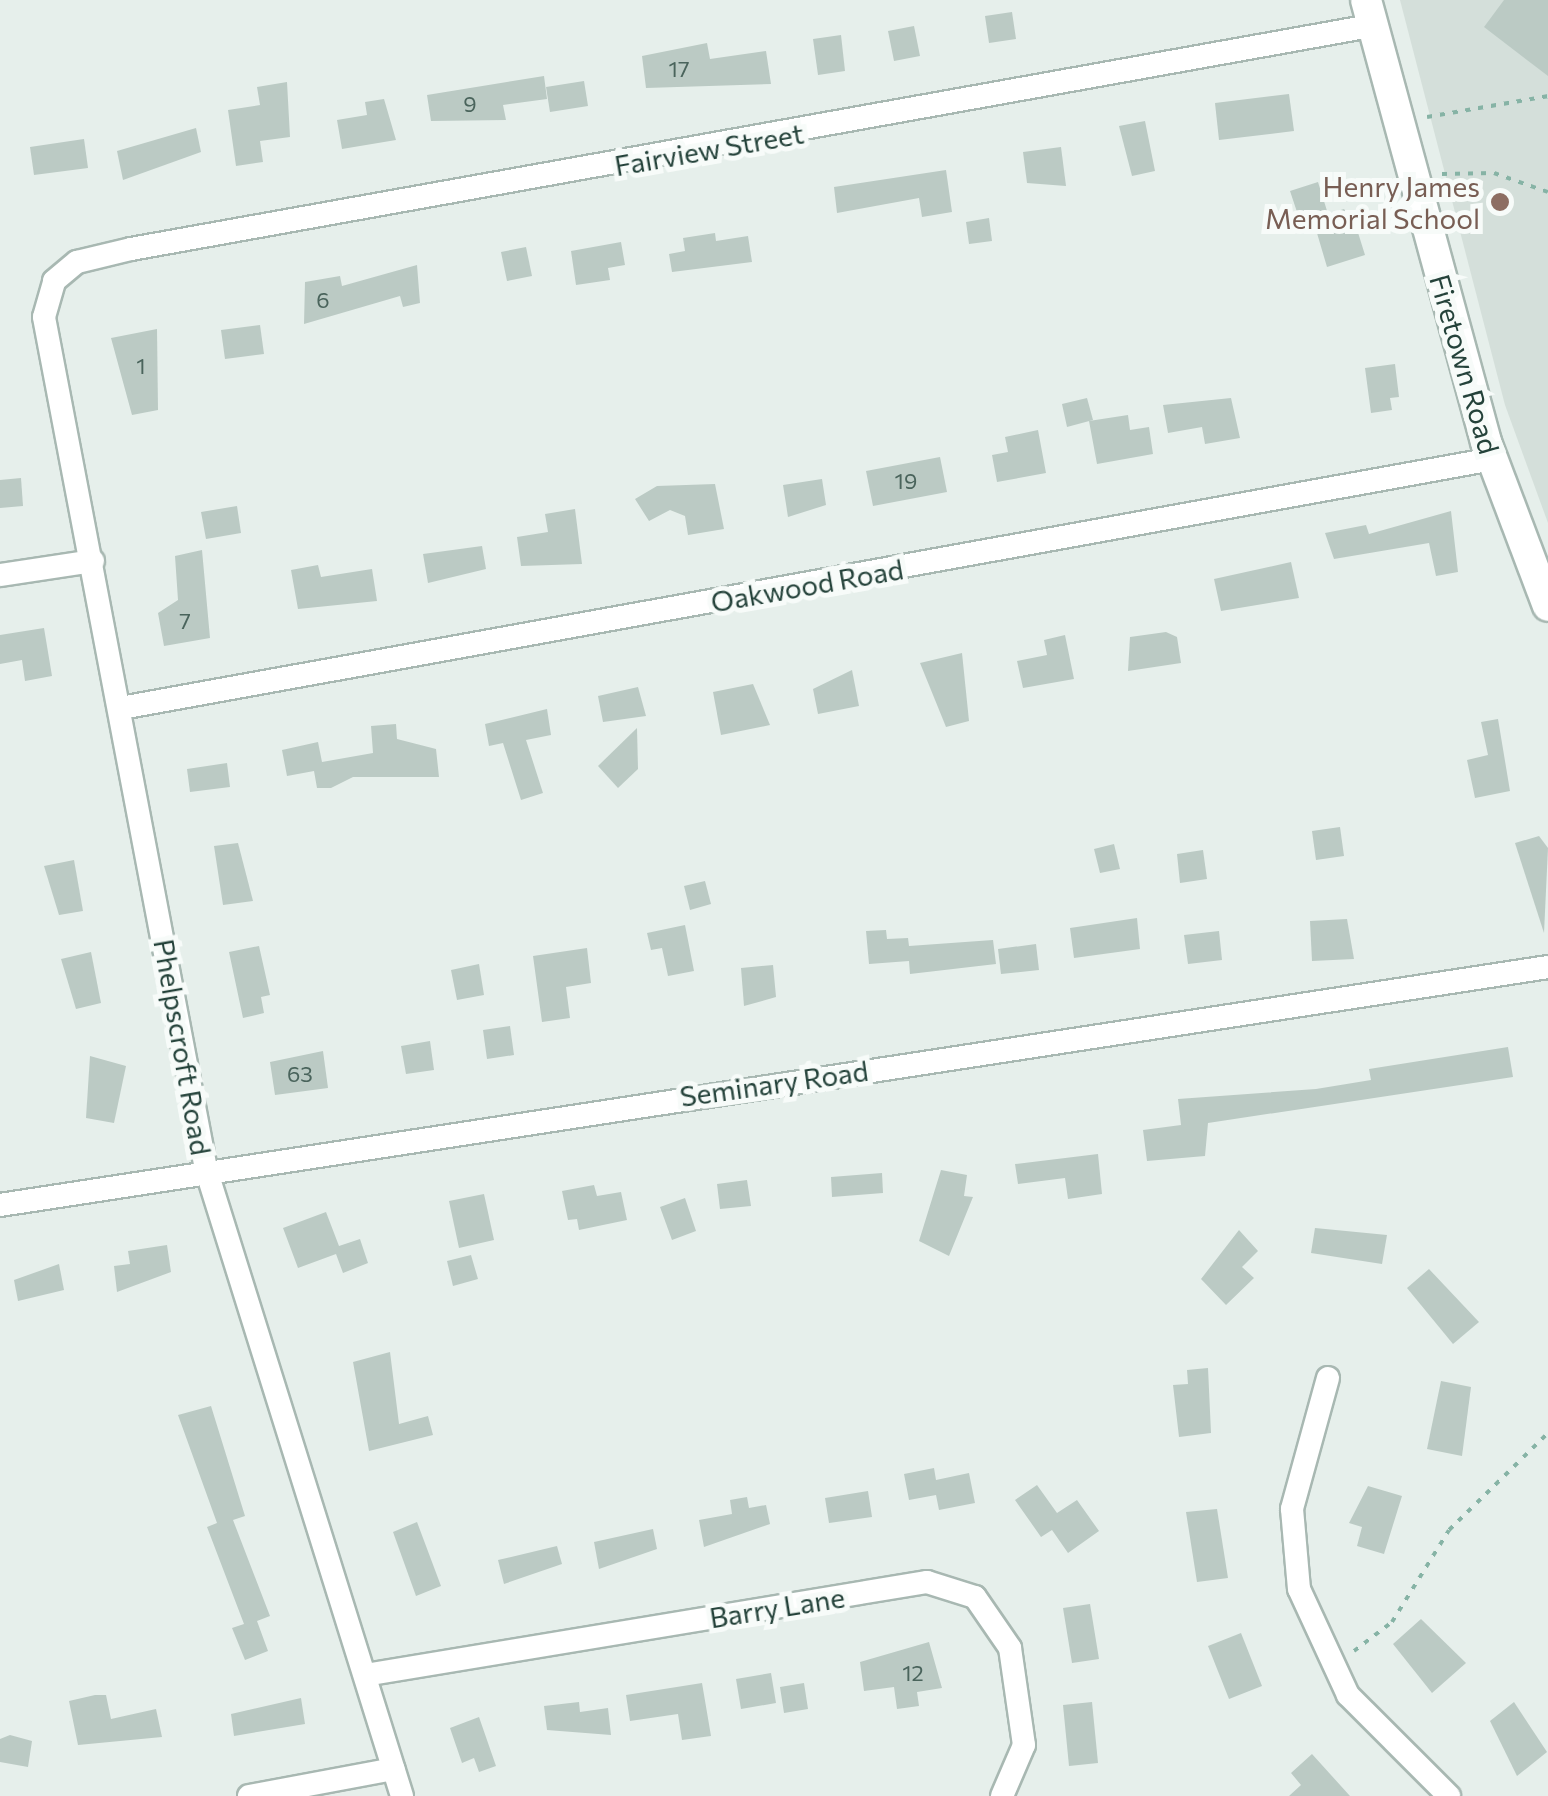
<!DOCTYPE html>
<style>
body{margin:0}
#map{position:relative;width:1548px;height:1796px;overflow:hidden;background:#e6efeb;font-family:Commissioner,sans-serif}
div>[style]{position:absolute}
.built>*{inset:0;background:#d4dfda}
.building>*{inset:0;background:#bbcac4}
.path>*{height:4px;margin-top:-2px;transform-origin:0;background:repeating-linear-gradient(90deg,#86b3a5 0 5px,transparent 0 13px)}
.roads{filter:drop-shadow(2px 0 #a8b8b2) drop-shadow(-2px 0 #a8b8b2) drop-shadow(0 2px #a8b8b2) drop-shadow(0 -2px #a8b8b2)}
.street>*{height:22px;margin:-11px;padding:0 11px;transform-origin:11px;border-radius:11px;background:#fff}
.secondary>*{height:30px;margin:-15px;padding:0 15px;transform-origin:15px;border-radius:15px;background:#fff}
.dots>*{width:28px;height:28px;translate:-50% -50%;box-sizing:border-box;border:5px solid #f7fbf9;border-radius:50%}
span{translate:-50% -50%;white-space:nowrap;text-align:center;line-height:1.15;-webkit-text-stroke:10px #f7fbf9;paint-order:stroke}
.number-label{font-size:22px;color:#4a645c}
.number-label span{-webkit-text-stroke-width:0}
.street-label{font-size:28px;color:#24423a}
.education-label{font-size:28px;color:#785e54}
.right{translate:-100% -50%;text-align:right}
</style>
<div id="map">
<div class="built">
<div style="clip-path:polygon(1400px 0,1548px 0,1548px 523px,1505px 405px)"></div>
</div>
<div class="building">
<div style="clip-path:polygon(1504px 0,1548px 0,1548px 76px,1484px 27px)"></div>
<div style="clip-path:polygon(1012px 12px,1016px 39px,989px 43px,985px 16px)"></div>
<div style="clip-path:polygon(914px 26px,920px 56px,894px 61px,888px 31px)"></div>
<div style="clip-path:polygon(841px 35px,845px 71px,818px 75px,813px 39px)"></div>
<div style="clip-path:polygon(707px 43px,710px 59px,766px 51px,771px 84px,646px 88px,642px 56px)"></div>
<div style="clip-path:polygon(544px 76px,547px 99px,503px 105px,506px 120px,431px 121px,427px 95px)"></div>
<div style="clip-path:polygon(584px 81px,588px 106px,550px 112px,546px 87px)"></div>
<div style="clip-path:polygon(287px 82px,290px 137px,260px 141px,263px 162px,236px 166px,228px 110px,260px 105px,257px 87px)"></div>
<div style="clip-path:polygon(1289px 94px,1294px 131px,1219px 140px,1215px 103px)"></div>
<div style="clip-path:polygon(384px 99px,396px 140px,342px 149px,337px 120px,367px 115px,365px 102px)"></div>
<div style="clip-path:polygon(1145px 121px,1155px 171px,1132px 176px,1119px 126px)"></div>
<div style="clip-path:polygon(196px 128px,201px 152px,123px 180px,117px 151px)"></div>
<div style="clip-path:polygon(84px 139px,88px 168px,34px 175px,30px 147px)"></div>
<div style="clip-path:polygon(1061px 147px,1066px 186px,1027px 183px,1023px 152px)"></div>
<div style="clip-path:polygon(946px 170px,952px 212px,922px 217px,919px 198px,837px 213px,834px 187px)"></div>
<div style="clip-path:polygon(1318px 182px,1328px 214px,1344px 209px,1355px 223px,1365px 255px,1327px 267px,1314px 223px,1298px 215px,1290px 191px)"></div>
<div style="clip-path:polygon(989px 218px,992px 241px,969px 244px,966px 222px)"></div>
<div style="clip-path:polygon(715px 233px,716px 241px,748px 236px,752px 262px,672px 272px,669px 254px,685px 251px,683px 238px)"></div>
<div style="clip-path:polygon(621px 242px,625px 265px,608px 268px,610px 280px,576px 285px,571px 251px)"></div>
<div style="clip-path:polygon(526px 247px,532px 276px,507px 281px,501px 252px)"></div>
<div style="clip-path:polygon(417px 265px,420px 303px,403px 307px,400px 296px,304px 324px,305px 282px,340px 276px,342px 286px)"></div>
<div style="clip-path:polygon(260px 325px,264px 354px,225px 359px,221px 330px)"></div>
<div style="clip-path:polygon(157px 329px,158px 410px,132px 415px,111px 338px)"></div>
<div style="clip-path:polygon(1395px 364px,1399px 397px,1390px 398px,1392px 410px,1371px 413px,1365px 368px)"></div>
<div style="clip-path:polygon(1087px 398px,1093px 420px,1067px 427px,1062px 404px)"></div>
<div style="clip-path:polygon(1231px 398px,1240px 438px,1205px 444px,1202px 427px,1168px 433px,1163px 405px)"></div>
<div style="clip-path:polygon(1128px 415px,1130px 430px,1149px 427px,1153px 454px,1097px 464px,1089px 421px)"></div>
<div style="clip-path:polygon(1038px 430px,1046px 473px,997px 482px,992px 455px,1008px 452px,1005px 437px)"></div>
<div style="clip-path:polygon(940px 457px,947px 492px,873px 506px,866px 471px)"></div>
<div style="clip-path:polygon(21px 478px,23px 506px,0 508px,0 480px)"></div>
<div style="clip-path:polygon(822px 479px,826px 505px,788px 517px,783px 485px)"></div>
<div style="clip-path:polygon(715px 484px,724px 529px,688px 535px,685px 516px,670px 510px,649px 521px,635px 499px,657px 486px)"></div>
<div style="clip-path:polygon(237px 506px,241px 533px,206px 539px,201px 512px)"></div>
<div style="clip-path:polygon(575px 509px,582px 564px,521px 566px,517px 537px,548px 532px,545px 514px)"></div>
<div style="clip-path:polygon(1451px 511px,1458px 572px,1436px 576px,1429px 543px,1334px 559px,1325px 533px,1366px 525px,1369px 534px)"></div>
<div style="clip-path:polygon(482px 546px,486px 569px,428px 583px,423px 554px)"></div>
<div style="clip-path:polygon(202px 550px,210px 638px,164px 646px,158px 613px,178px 600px,175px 556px)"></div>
<div style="clip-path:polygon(1291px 562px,1299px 598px,1221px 611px,1214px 579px)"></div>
<div style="clip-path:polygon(318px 565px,321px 577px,372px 569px,377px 601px,298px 609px,291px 570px)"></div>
<div style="clip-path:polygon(44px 628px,52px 676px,25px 681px,22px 660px,0 664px,0 635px)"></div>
<div style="clip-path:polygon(1166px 632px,1177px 637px,1181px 663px,1128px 671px,1130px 637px)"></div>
<div style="clip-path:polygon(1065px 635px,1074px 679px,1023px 688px,1017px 661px,1047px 655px,1044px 640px)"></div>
<div style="clip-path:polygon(962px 653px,969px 721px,946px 727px,920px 663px)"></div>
<div style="clip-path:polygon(852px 670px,859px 706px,818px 714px,813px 689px)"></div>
<div style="clip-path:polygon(753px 684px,770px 725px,721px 735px,713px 692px)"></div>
<div style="clip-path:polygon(638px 687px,646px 716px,603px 722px,598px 696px)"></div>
<div style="clip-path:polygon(547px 709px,551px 735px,526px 740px,543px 793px,521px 800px,503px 743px,489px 746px,485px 724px)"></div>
<div style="clip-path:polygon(1498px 719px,1510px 791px,1475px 798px,1467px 760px,1488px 755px,1481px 722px)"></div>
<div style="clip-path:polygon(396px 724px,397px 739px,436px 749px,439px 777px,353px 777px,331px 788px,317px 788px,314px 771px,287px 776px,282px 750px,318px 742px,322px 762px,373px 753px,371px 726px)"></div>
<div style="clip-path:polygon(637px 728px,638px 769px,618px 788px,598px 766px)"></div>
<div style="clip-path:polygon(227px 763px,230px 787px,190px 792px,187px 769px)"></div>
<div style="clip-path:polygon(1340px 827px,1344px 856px,1316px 860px,1312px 831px)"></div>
<div style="clip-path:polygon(1539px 836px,1548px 848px,1544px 933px,1515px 843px)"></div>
<div style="clip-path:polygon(238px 843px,253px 901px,223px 905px,214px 846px)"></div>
<div style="clip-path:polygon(1114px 844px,1120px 869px,1100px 873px,1094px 849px)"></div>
<div style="clip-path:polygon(1203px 850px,1207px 879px,1180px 883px,1177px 854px)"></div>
<div style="clip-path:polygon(74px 860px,83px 911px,59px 915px,44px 866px)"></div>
<div style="clip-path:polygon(705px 881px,711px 904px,690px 910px,684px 886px)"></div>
<div style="clip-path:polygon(1137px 918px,1140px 949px,1074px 958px,1070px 928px)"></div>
<div style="clip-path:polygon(1347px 919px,1354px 959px,1312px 961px,1310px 921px)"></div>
<div style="clip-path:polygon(685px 925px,694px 971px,668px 976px,662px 948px,651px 950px,647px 933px)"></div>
<div style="clip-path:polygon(886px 930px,887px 939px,908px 938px,909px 946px,993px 940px,996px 964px,910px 974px,909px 961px,869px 964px,866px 931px)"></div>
<div style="clip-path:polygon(1219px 931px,1222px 960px,1188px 964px,1184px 935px)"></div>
<div style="clip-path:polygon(1036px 944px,1039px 970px,1001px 974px,998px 949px)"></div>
<div style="clip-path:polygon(259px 946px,270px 995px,261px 997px,264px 1013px,243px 1018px,229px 952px)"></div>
<div style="clip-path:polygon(587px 948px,591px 983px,566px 987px,570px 1018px,542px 1022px,533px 956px)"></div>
<div style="clip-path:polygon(91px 952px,101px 1003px,76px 1009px,61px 959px)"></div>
<div style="clip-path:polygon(479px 964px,484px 995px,457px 1000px,451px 970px)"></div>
<div style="clip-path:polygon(773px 965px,776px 997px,744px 1006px,741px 968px)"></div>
<div style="clip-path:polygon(510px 1026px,514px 1055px,487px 1059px,483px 1030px)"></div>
<div style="clip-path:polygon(430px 1041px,434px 1070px,406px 1074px,401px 1046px)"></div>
<div style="clip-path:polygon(1508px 1047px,1513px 1077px,1208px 1123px,1205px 1156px,1147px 1161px,1143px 1130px,1181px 1125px,1178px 1099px,1316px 1089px,1371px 1080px,1369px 1069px)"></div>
<div style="clip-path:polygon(323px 1051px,328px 1088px,275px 1095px,270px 1062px)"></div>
<div style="clip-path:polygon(90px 1056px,126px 1066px,114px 1123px,86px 1118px)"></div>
<div style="clip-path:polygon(1098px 1154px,1102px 1194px,1068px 1199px,1065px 1178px,1018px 1184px,1015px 1164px)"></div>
<div style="clip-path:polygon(941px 1170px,967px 1175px,964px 1196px,973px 1197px,949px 1256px,919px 1241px)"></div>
<div style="clip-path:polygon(882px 1173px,883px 1193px,832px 1197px,831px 1177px)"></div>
<div style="clip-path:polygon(747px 1180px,751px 1206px,720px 1209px,717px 1184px)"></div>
<div style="clip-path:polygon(594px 1185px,597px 1196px,621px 1192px,627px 1220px,579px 1230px,577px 1219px,568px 1220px,562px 1191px)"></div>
<div style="clip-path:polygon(484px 1194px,494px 1240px,459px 1248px,449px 1201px)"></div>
<div style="clip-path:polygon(685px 1198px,696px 1231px,672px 1240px,660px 1207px)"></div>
<div style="clip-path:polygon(326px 1212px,339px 1246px,360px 1239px,368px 1263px,343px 1273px,336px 1254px,298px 1268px,283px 1228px)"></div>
<div style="clip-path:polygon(1315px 1228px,1387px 1235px,1382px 1264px,1311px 1253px)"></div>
<div style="clip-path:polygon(1239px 1230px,1258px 1251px,1242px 1267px,1254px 1278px,1226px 1305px,1201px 1279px)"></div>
<div style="clip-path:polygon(167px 1245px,171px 1272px,117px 1292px,114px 1266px,130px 1264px,128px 1251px)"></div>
<div style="clip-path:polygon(471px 1255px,478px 1279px,453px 1286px,447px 1261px)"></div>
<div style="clip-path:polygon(59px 1264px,64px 1290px,18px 1301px,14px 1280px)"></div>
<div style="clip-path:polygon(1429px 1269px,1479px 1322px,1453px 1344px,1407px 1288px)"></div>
<div style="clip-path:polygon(390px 1352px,399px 1424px,428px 1416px,433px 1435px,369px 1451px,353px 1362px)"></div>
<div style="clip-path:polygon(1208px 1368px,1211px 1433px,1179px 1437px,1173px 1385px,1188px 1384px,1187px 1370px)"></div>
<div style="clip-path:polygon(1441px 1381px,1471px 1387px,1462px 1456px,1427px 1449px)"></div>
<div style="clip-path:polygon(211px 1406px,245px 1516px,233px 1520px,270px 1616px,257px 1621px,268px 1651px,245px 1660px,232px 1628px,244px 1624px,207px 1527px,217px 1523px,178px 1415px)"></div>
<div style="clip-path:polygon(934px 1468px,936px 1480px,969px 1473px,975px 1503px,939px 1510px,936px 1495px,909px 1500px,904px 1474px)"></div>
<div style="clip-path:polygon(1037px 1485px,1057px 1513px,1077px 1500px,1099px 1531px,1068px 1553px,1052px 1530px,1041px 1537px,1015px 1500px)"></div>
<div style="clip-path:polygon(1368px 1486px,1402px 1496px,1384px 1554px,1357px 1546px,1362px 1527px,1349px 1523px)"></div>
<div style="clip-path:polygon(868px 1491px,872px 1517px,829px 1523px,825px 1498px)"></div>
<div style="clip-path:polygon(747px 1497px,749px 1508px,766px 1505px,770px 1524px,704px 1547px,699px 1520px,732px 1514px,730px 1500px)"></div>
<div style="clip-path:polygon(1217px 1509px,1228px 1578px,1197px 1582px,1186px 1512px)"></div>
<div style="clip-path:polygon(417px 1522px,441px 1586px,416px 1596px,393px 1532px)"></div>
<div style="clip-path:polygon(653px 1529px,657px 1549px,599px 1569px,594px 1542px)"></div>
<div style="clip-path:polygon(557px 1546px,562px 1564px,504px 1584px,498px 1560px)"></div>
<div style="clip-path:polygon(1090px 1604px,1099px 1659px,1072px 1663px,1063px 1608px)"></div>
<div style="clip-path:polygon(1421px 1619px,1466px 1663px,1432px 1693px,1393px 1644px)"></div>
<div style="clip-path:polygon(1241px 1633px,1262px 1686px,1229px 1699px,1208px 1646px)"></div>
<div style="clip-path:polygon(929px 1642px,942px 1688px,917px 1692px,919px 1706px,897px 1709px,894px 1687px,864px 1691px,860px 1662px)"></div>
<div style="clip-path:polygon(771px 1673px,776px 1703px,741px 1709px,736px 1679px)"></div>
<div style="clip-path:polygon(702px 1683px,711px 1736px,682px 1740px,678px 1714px,630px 1721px,626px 1695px)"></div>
<div style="clip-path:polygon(804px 1683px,808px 1709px,784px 1713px,780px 1687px)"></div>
<div style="clip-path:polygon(95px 1695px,106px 1695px,111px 1719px,156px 1709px,162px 1737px,78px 1745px,69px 1701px)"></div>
<div style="clip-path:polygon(301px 1698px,305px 1724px,234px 1736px,231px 1714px)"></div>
<div style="clip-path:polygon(579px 1702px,580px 1712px,608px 1708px,611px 1735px,547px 1730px,544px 1706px)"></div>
<div style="clip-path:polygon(1092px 1702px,1098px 1763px,1069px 1766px,1063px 1705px)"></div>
<div style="clip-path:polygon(1514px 1702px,1547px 1752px,1517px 1776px,1490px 1721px)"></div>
<div style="clip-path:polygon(479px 1717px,496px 1766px,479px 1772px,474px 1758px,462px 1763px,450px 1728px)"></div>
<div style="clip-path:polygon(10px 1735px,32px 1741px,28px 1767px,0 1762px,0 1739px)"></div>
<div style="clip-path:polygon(1312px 1754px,1350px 1796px,1289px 1796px,1301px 1785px,1291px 1773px)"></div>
</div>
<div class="path">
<div style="left:1427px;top:117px;width:123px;rotate:-9.8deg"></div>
<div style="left:1442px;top:174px;width:52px;rotate:-1.1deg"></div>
<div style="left:1494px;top:173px;width:57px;rotate:19.4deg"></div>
<div style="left:1354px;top:1651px;width:48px;rotate:-37.3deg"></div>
<div style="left:1392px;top:1622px;width:108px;rotate:-58.2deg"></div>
<div style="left:1449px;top:1530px;width:139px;rotate:-44.4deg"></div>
</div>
<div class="roads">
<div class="street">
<div style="left:0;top:575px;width:94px;rotate:-8.6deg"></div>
<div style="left:121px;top:708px;width:1393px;rotate:-10.29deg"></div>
<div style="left:0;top:1205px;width:1566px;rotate:-8.74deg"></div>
<div style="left:1328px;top:1378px;width:136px;rotate:105.4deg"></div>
<div style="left:1292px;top:1509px;width:80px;rotate:85deg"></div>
<div style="left:1299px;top:1589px;width:117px;rotate:65.2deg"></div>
<div style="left:1348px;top:1695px;width:143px;rotate:45deg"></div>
<div style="left:365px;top:1675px;width:570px;rotate:-9.4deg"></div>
<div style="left:927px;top:1582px;width:50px;rotate:17.4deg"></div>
<div style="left:975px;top:1597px;width:62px;rotate:55.5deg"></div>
<div style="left:1010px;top:1648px;width:98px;rotate:81.8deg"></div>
<div style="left:1024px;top:1745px;width:56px;rotate:113.3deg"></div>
<div style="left:249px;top:1796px;width:147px;rotate:-10.6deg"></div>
<div style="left:402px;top:1796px;width:657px;rotate:-107.36deg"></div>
<div style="left:206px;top:1169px;width:867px;rotate:-100.77deg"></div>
<div style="left:44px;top:317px;width:37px;rotate:-74deg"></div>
<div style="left:54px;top:281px;width:30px;rotate:-40deg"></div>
<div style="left:77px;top:262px;width:56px;rotate:-13.5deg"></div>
<div style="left:131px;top:249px;width:1259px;rotate:-10.2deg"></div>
</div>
<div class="secondary">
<div style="left:1366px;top:0;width:458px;rotate:74.8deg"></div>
<div style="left:1486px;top:442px;width:175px;rotate:69.3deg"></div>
</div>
</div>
<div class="dots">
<div style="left:1500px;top:202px;background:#8d6e63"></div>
</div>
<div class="number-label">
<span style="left:679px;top:69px">17</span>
<span style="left:470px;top:104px">9</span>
<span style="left:323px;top:300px">6</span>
<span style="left:141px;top:366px">1</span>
<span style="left:906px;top:481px">19</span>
<span style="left:185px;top:621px">7</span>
<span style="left:300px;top:1074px">63</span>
<span style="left:913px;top:1673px">12</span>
</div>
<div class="street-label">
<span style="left:709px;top:149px;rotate:-10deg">Fairview Street</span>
<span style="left:1465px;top:364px;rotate:74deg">Firetown Road</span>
<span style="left:807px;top:585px;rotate:-10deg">Oakwood Road</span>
<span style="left:183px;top:1047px;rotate:80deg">Phelpscroft Road</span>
<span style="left:774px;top:1083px;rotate:-8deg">Seminary Road</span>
<span style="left:777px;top:1607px;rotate:-9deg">Barry Lane</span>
</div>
<div class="education-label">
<span class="right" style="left:1480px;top:202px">Henry James<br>Memorial School</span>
</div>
</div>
